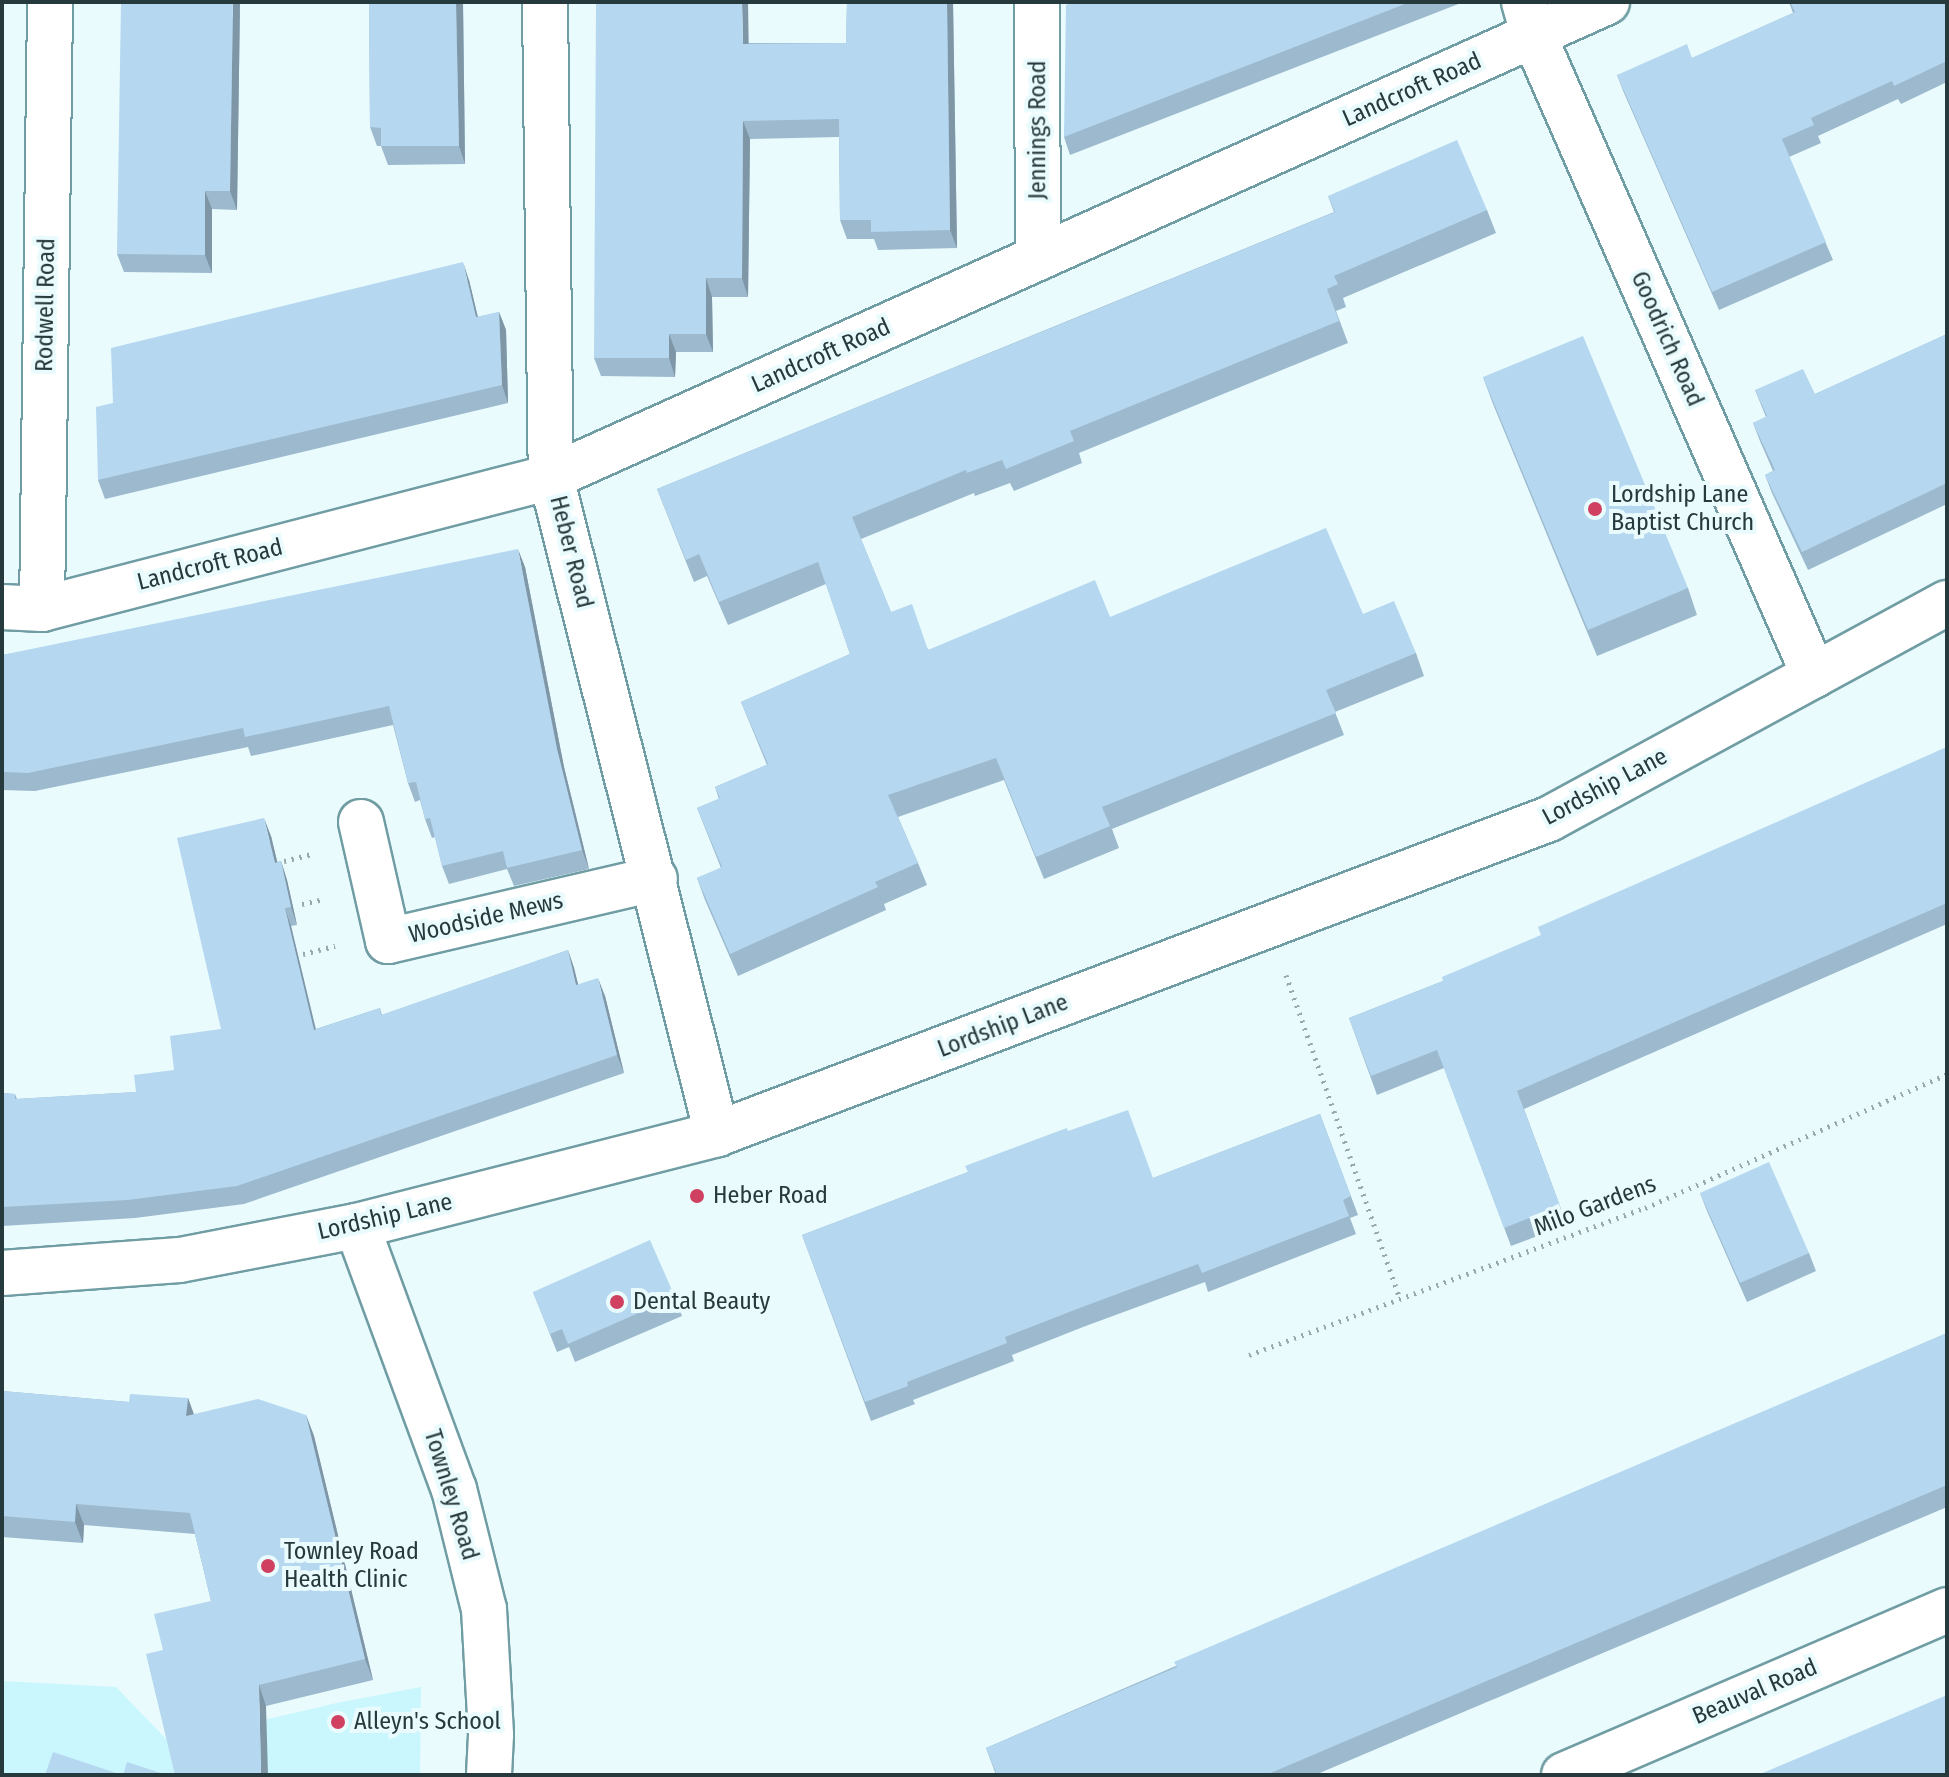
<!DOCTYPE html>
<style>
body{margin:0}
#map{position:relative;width:1949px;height:1777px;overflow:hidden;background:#e9fbfd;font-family:"Fira Sans Condensed",sans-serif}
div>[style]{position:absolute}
.built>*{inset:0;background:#caf7fd}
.path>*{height:5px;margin-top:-2.5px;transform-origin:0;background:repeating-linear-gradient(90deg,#97a9ac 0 2px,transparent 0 8px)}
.roads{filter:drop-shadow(2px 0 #709da3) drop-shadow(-2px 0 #709da3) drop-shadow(0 2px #709da3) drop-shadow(0 -2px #709da3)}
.minor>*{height:44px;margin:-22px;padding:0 22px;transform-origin:22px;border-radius:22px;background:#fff}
.tertiary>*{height:44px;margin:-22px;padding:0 22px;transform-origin:22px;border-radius:22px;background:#fff}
.primary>*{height:44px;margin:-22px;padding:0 22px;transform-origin:22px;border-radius:22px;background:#fff}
.wall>*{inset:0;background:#9cb9ce}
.shaded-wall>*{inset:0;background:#7f96a7}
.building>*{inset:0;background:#b5d7ef}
.dots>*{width:22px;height:22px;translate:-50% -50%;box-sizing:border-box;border:4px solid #e9fbfd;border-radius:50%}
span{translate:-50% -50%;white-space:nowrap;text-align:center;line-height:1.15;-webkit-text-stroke:8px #e9fbfd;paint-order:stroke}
.street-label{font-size:24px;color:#26393c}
.poi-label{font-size:24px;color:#26393c}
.left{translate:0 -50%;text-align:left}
.frame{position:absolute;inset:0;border:4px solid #26393c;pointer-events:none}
</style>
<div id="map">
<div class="built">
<div style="clip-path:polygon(2px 1681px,116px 1687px,169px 1742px,341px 1702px,421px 1687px,420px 1775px,2px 1775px)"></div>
</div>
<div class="path">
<div style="left:284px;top:861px;width:30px;rotate:-14deg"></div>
<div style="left:302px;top:904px;width:23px;rotate:-13deg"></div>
<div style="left:303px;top:954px;width:33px;rotate:-14deg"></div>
<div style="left:1286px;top:975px;width:343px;rotate:70.6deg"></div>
<div style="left:1249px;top:1355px;width:422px;rotate:-20.4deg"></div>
<div style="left:1645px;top:1208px;width:330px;rotate:-23.9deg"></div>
</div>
<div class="roads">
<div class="minor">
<div style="left:545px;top:2px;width:475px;rotate:89.3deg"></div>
<div style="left:551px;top:477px;width:678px;rotate:75.82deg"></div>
<div style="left:1037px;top:2px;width:256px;rotate:89.8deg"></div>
<div style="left:1524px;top:2px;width:35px;rotate:74deg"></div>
<div style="left:1534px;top:36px;width:698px;rotate:66.34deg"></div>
<div style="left:2px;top:607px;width:40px;rotate:2.9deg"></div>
<div style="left:42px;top:609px;width:526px;rotate:-14.54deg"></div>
<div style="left:551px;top:477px;width:1158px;rotate:-24.22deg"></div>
<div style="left:42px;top:609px;width:607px;rotate:-89.24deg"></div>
<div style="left:361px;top:822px;width:122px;rotate:77.2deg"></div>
<div style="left:388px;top:941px;width:274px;rotate:-13.1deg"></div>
<div style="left:1564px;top:1775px;width:417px;rotate:-23.3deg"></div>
</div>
<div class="tertiary">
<div style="left:357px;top:1226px;width:280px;rotate:69.8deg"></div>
<div style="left:454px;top:1489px;width:124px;rotate:76deg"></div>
<div style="left:484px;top:1609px;width:126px;rotate:86.8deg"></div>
<div style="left:491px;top:1735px;width:40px;rotate:92.9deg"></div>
</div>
<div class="primary">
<div style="left:2px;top:1273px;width:178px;rotate:-4.2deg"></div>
<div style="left:180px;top:1260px;width:180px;rotate:-10.9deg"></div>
<div style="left:357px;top:1226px;width:372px;rotate:-14.3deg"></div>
<div style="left:717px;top:1134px;width:890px;rotate:-20.74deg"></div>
<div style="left:1549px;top:819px;width:453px;rotate:-28.5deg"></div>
</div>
</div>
<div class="wall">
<div style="clip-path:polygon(240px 2px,237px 210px,212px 209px,212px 273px,124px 272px,117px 254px)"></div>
<div style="clip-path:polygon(369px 2px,463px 2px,465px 164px,388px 165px,381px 146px,377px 146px,370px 127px)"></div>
<div style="clip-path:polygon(847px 2px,953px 2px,957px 248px,878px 250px,874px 239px,847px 239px,840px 220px,839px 137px,750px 139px,748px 297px,712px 297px,713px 352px,676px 352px,675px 377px,601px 376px,594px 358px,749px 43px,846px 43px)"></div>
<div style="clip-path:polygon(1074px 2px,1461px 2px,1461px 3px,1070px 155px,1064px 137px)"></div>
<div style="clip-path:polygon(1789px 2px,1947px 2px,1947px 82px,1901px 104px,1898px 99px,1818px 136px,1821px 143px,1789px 157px,1833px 260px,1719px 310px,1624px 93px,1617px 75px,1692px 58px,1793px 13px)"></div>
<div style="clip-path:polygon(1328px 196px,1487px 210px,1496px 233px,1343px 298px,1346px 307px,1336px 311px,1348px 343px,1079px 453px,1082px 463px,1014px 491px,1010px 483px,975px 496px,974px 493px,861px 539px,891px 612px,929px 650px,1110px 617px,1363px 614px,1416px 653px,1424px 676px,1335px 712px,1344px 735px,1112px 829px,1119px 848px,1044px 879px,1004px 780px,898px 817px,918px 863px,927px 885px,884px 904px,886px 910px,738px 976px,705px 900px,697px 878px,721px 868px,697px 808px,719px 799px,715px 787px,767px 765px,741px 702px,850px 654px,826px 584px,728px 625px,707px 576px,694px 582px,657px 489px,1334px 212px)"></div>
<div style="clip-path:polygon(469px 280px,478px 317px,499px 312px,506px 330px,508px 403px,105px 499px,98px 480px,113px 403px)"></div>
<div style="clip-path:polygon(1947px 334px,1947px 504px,1808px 570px,1772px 493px,1765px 475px,1773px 471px,1760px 441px,1753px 423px,1766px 417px,1755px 390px,1815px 394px)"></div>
<div style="clip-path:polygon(1483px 377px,1688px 588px,1697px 615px,1597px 656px,1493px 404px)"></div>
<div style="clip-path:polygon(525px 567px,564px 767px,589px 869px,514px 886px,507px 869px,449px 884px,442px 866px,435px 837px,432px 838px,425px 819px,420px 800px,415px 802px,408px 783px,393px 725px,251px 756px,248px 747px,35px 791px,2px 790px,2px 655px)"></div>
<div style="clip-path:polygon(1947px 747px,1947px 924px,1524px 1109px,1567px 1225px,1511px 1246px,1444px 1068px,1377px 1095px,1349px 1018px,1443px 981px)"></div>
<div style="clip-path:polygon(271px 836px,277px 862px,281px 861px,287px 880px,297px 925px,291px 926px,316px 1029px,380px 1008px,382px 1015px,568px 950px,574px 968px,578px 985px,605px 996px,624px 1073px,244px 1204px,135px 1218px,2px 1226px,2px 1093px,15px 1094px,17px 1099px,136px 1092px,174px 1070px,221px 1029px)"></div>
<div style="clip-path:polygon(1320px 1114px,1358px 1215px,1350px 1218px,1356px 1234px,1208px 1292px,1205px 1282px,1083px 1327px,1012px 1355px,1014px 1361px,913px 1400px,915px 1404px,871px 1421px,802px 1235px,968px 1172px,1068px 1131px,1153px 1178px)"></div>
<div style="clip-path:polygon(1700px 1193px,1809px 1253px,1816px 1271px,1747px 1302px,1707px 1211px)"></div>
<div style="clip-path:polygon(533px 1292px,675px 1297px,682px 1316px,575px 1362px,569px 1347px,557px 1352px)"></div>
<div style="clip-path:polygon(1947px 1333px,1947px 1507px,1315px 1775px,996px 1775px,986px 1748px)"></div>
<div style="clip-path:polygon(2px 1391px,129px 1402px,188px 1398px,194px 1415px,306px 1415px,314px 1436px,373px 1680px,266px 1706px,163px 1650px,211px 1601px,195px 1534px,84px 1525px,83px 1543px,2px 1537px)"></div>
</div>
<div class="shaded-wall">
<div style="clip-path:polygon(233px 2px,240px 2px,237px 210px,230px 191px)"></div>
<div style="clip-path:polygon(456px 2px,463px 2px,465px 164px,459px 146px)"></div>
<div style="clip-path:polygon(742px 2px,748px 2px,749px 62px,743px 44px)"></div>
<div style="clip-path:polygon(947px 2px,953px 2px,957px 248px,950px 230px)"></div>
<div style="clip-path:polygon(743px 121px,750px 139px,748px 297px,742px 278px)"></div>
<div style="clip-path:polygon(205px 191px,212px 209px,212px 273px,205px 255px)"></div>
<div style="clip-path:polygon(463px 262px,469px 280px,482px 335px,476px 317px)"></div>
<div style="clip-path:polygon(706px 278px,712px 297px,713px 352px,706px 334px)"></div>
<div style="clip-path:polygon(499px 312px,506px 330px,508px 403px,502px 385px)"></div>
<div style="clip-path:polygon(669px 334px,676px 352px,675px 377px,669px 358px)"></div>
<div style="clip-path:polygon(518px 549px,525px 567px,564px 767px,589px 869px,582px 850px,557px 749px)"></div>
<div style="clip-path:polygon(264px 818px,271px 836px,282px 881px,275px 863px)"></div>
<div style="clip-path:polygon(281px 861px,287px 880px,297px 925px,291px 907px)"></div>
<div style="clip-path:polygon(285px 908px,291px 926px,320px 1048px,314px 1030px)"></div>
<div style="clip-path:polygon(568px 950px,574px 968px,583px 1004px,576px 985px)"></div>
<div style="clip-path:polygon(598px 978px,605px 996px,624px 1073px,617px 1055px)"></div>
<div style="clip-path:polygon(188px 1398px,196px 1420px,186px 1416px)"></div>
<div style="clip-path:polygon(306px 1415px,314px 1436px,373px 1680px,365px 1659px)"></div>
<div style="clip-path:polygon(76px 1504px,84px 1525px,83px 1543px,75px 1522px)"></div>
<div style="clip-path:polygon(259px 1685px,266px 1706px,268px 1775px,261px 1775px)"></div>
</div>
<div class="building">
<div style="clip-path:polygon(121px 2px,233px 2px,230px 191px,205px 191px,205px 255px,117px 254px)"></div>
<div style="clip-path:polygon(369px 2px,456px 2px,459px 146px,381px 146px,381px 128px,370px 127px)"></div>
<div style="clip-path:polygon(596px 2px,742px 2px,743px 44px,846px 43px,847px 2px,947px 2px,950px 230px,871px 232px,871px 220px,840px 220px,839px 119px,743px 121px,742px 278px,706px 278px,706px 334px,669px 334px,669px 358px,594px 358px)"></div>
<div style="clip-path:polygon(1074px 2px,1410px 2px,1064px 137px,1066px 5px)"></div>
<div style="clip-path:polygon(1790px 2px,1947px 2px,1947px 61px,1894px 86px,1892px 81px,1811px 118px,1814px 125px,1782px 139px,1826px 242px,1712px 292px,1617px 75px,1687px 44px,1692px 58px,1795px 12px)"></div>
<div style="clip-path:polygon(1457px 140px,1487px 210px,1334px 276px,1338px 284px,1327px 289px,1339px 321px,1070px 431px,1074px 441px,1006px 469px,1002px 460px,967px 473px,966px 470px,852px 517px,891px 612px,912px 604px,928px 650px,1095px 580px,1110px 617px,1326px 528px,1363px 614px,1394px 601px,1416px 653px,1326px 690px,1336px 713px,1102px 807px,1110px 826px,1036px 857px,996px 758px,888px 795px,918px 863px,875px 882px,878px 887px,730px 954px,697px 878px,722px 867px,697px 808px,720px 798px,715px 787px,768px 764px,741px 702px,850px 654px,818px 562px,719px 602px,699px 554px,686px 560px,657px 489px,1335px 212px,1328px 196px)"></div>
<div style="clip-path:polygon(463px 262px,476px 317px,499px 312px,502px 385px,98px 480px,96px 407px,113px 403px,111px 348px)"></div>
<div style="clip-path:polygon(1947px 334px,1947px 483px,1802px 552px,1765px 475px,1775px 470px,1753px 423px,1767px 416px,1755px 390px,1803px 369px,1815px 394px)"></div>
<div style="clip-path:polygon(1583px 336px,1688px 588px,1588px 630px,1483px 377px)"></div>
<div style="clip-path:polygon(518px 549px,557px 749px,582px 850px,507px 868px,503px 851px,442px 866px,430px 818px,425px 819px,416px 782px,408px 783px,389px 706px,245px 737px,243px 728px,28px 773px,2px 772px,2px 655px)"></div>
<div style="clip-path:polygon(1947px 747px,1947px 903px,1517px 1091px,1560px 1206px,1504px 1228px,1437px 1050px,1371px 1076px,1349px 1018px,1443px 981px,1442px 977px,1541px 935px,1538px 927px)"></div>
<div style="clip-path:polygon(264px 818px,275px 863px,281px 861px,291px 907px,285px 908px,314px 1030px,380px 1008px,381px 1015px,568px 950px,576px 985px,598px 978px,617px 1055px,237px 1186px,128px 1200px,2px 1207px,2px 1093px,15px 1094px,15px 1099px,136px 1092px,134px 1075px,174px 1070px,170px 1036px,221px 1029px,177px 838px)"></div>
<div style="clip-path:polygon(1128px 1110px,1153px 1178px,1320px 1114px,1351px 1196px,1343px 1200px,1349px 1216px,1202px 1273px,1198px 1264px,1077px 1309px,1005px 1337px,1007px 1343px,907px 1382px,908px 1386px,865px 1402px,802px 1235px,968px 1172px,965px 1166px,1067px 1128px,1068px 1131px)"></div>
<div style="clip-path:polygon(1769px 1162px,1809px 1253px,1740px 1283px,1700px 1193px)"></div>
<div style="clip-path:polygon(650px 1240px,675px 1297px,568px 1344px,562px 1329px,550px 1334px,533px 1292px)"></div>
<div style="clip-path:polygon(1947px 1333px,1947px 1485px,1266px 1775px,997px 1775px,986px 1748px,1177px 1667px,1174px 1662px)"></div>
<div style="clip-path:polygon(2px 1391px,129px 1402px,130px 1394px,188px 1398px,186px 1416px,258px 1399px,306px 1415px,365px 1659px,259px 1685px,261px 1775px,175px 1775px,146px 1654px,163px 1650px,154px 1614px,211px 1601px,190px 1513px,76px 1504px,75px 1522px,2px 1516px)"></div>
<div style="clip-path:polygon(1947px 1695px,1947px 1775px,1758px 1775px)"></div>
<div style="clip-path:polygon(53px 1752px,122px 1775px,45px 1775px)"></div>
<div style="clip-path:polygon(127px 1762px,167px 1775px,123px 1775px)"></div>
</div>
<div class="dots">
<div style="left:1595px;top:509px;background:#d04061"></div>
<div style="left:697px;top:1196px;background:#d04061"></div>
<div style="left:617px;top:1302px;background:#d04061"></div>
<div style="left:268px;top:1566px;background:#d04061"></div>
<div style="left:338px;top:1722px;background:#d04061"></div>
</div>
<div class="street-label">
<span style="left:1412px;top:90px;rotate:-24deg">Landcroft Road</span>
<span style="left:1038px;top:130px;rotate:-90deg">Jennings Road</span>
<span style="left:46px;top:305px;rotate:-89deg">Rodwell Road</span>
<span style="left:1667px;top:339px;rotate:66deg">Goodrich Road</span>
<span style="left:821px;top:356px;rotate:-24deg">Landcroft Road</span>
<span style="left:571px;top:552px;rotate:76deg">Heber Road</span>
<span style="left:210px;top:565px;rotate:-14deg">Landcroft Road</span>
<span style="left:1605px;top:787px;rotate:-28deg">Lordship Lane</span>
<span style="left:486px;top:918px;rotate:-13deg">Woodside Mews</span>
<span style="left:1003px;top:1026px;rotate:-21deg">Lordship Lane</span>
<span style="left:1595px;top:1206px;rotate:-21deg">Milo Gardens</span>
<span style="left:385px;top:1217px;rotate:-13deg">Lordship Lane</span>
<span style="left:451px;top:1495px;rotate:73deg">Townley Road</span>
<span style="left:1755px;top:1692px;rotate:-23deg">Beauval Road</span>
</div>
<div class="poi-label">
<span class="left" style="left:1611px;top:509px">Lordship Lane<br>Baptist Church</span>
<span class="left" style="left:713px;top:1196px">Heber Road</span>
<span class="left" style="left:633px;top:1302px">Dental Beauty</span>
<span class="left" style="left:284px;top:1566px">Townley Road<br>Health Clinic</span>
<span class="left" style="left:354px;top:1722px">Alleyn's School</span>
</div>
<div class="frame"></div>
</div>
